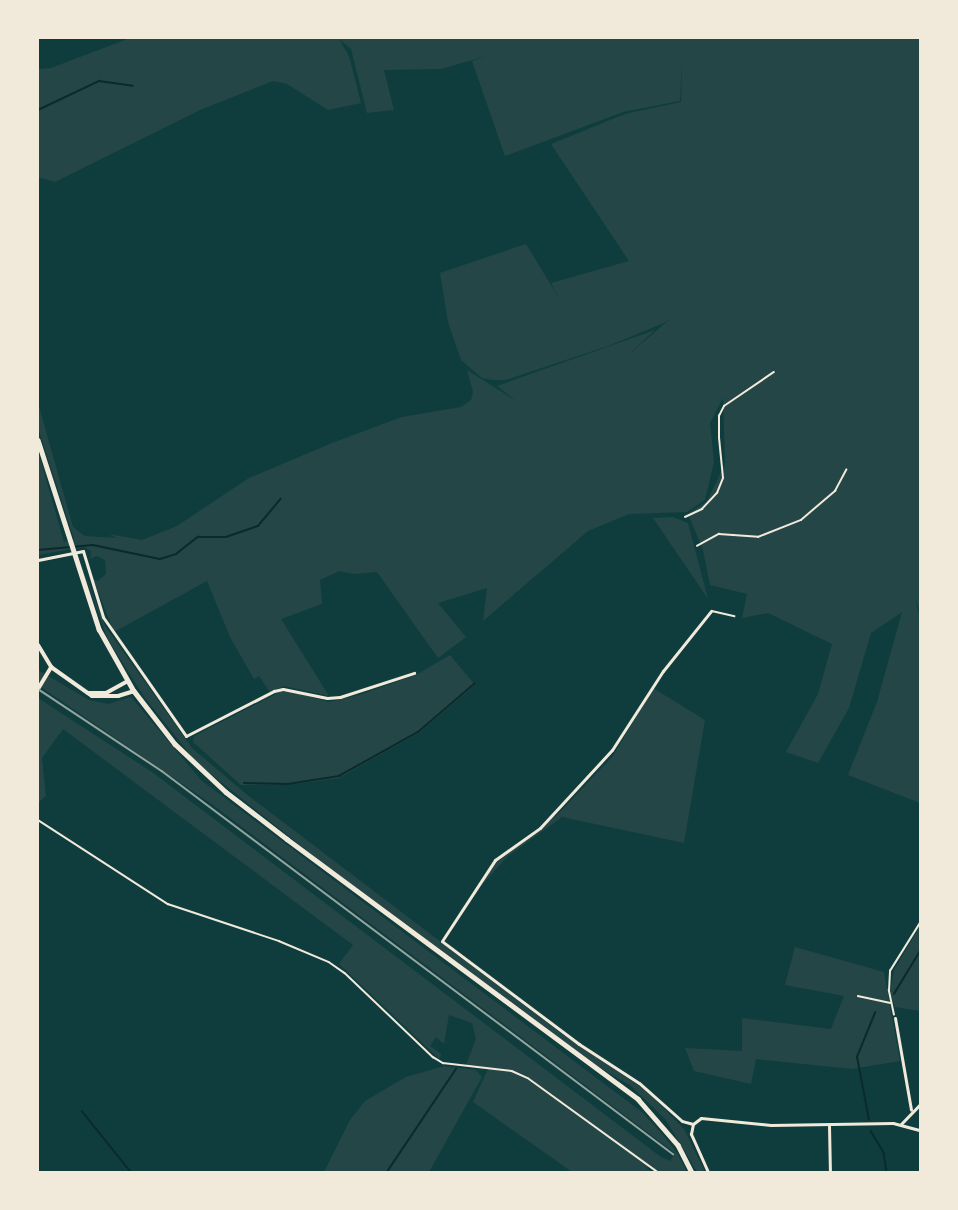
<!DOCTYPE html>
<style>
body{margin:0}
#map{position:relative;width:958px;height:1210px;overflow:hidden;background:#0f3d3e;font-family:Jost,sans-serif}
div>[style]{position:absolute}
.green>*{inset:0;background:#244646}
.stream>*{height:1.5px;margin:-0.75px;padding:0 0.75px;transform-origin:0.75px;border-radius:0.75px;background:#0a2a2b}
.path>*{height:1.5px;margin:-0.75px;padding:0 0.75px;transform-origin:0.75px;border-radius:0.75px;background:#f1e9da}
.service>*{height:1.5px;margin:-0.75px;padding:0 0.75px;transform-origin:0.75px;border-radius:0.75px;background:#f1e9da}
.minor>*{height:3px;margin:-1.5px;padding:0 1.5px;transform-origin:1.5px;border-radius:1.5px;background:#f1e9da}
.tertiary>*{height:4px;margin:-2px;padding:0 2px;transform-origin:2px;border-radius:2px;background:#f1e9da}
.secondary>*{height:4.5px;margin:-2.25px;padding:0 2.25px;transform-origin:2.25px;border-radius:2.25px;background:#f1e9da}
.rail>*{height:1.5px;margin:-0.75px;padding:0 0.75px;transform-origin:0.75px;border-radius:0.75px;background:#97a49c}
span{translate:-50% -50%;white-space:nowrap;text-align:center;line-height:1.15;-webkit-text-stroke:4.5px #f1e9da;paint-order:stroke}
.frame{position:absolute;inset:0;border:39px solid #f1e9da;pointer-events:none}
</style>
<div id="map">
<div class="green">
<div style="clip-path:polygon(130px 38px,920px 38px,920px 613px,915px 597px,920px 620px,920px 803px,848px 775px,877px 702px,902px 612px,871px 633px,849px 708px,818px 763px,786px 752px,818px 694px,832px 644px,768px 613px,742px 618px,747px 594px,710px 585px,703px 550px,688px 514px,707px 501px,725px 464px,723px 398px,710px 423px,714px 462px,705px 500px,687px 512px,629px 514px,588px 531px,483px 621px,487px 588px,438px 603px,466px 637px,438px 658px,377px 572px,354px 574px,339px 571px,320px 580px,322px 604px,281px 619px,329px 696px,284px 686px,270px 692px,259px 676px,254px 679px,230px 637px,207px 581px,114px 632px,93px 579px,98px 581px,106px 574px,105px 560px,97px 556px,90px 559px,91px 551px,84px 547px,38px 555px,38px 451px,64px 542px,74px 539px,38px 428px,38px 403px,73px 527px,85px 536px,117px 538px,109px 534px,142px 540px,177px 526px,249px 478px,332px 443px,402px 417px,461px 407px,471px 400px,473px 392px,467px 370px,515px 400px,497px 386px,655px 330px,626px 357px,678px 312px,666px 322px,611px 345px,506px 380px,493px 380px,482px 378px,461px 360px,448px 322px,440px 273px,526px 244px,560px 300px,551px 283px,629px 261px,551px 144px,625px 114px,681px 102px,682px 61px,680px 101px,623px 112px,505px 156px,472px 61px,486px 56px,441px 69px,384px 70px,394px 110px,367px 113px,351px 49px,339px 39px,349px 56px,361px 103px,328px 110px,287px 84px,273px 81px,200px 110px,55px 182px,38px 177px,38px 69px,51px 68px)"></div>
<div style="clip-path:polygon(673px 517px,688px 523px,708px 599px,653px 518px)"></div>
<div style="clip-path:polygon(78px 555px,105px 626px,192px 748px,246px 794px,562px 1034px,647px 1091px,684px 1129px,705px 1172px,697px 1172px,666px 1120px,631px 1086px,585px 1059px,325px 865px,196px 762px,145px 698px,108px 640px)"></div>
<div style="clip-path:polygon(450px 655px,475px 685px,419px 733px,339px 778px,288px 785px,241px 785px,193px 742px,194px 736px,280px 692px,291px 691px,329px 702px,359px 695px,416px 675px)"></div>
<div style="clip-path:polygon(38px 670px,89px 700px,108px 704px,131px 697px,201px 780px,643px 1113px,663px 1135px,676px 1152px,681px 1160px,687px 1172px,660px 1172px,650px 1166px,646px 1168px,652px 1172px,572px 1172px,473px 1102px,488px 1069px,466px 1065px,476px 1039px,472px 1023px,449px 1015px,444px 1044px,436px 1037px,430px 1046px,441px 1054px,440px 1059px,435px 1055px,339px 964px,353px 945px,63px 729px,42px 758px,46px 796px,38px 803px,38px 698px,152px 772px,661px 1157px,670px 1161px,675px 1153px,213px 805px,38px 685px)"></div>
<div style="clip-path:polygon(653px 688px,705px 720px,684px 843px,562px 817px,508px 856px,481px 886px,492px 866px,558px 814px,613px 756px)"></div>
<div style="clip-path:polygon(920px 926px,920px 1011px,895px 1007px,890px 993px,894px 970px)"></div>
<div style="clip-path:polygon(795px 947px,884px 972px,900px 1061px,852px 1069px,756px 1059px,751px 1084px,694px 1071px,685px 1048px,742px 1051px,742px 1018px,831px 1029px,844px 996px,785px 985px)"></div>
<div style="clip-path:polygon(444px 1066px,476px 1070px,482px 1077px,429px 1172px,324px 1172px,350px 1120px,365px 1101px,406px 1077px)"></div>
</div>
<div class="stream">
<div style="left:38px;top:110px;width:68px;rotate:-25.4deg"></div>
<div style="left:99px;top:81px;width:34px;rotate:8deg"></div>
<div style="left:38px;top:550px;width:55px;rotate:-5.2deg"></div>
<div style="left:93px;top:545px;width:68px;rotate:11.8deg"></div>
<div style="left:160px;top:559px;width:17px;rotate:-17deg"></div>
<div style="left:176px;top:554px;width:28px;rotate:-38deg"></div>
<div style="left:198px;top:537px;width:28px"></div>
<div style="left:226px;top:537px;width:34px;rotate:-19deg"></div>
<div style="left:258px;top:526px;width:35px;rotate:-50deg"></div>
<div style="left:244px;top:783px;width:44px;rotate:1.3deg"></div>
<div style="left:288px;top:784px;width:52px;rotate:-8.9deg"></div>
<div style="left:339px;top:776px;width:90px;rotate:-29.1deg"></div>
<div style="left:418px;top:732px;width:74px;rotate:-40.6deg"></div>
<div style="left:894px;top:994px;width:50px;rotate:-58.8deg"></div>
<div style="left:82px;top:1111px;width:78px;rotate:51.2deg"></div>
<div style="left:869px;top:1120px;width:64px;rotate:-100.8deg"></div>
<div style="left:857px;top:1057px;width:48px;rotate:-67.8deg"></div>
<div style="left:871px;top:1131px;width:26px;rotate:59deg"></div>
<div style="left:884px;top:1153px;width:19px;rotate:81deg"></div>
<div style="left:387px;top:1172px;width:124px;rotate:-56.2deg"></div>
</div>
<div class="path">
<div style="left:685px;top:517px;width:19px;rotate:-25deg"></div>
<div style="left:702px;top:509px;width:22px;rotate:-47deg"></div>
<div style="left:717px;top:493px;width:16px;rotate:-68deg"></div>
<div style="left:723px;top:478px;width:40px;rotate:-95.7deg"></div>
<div style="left:719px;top:438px;width:22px;rotate:-90deg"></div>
<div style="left:719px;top:416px;width:11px;rotate:-63deg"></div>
<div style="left:724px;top:406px;width:60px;rotate:-34.2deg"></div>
<div style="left:697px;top:546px;width:25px;rotate:-29deg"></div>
<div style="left:719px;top:534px;width:39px;rotate:4deg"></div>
<div style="left:758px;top:537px;width:46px;rotate:-21.6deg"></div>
<div style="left:801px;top:520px;width:45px;rotate:-40.5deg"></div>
<div style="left:835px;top:491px;width:24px;rotate:-62deg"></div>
<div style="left:38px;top:820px;width:155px;rotate:32.9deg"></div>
<div style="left:168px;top:904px;width:117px;rotate:18.4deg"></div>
<div style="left:279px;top:941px;width:54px;rotate:22.8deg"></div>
<div style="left:329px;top:962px;width:19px;rotate:35deg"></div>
<div style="left:345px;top:973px;width:122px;rotate:43.7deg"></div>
<div style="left:433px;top:1057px;width:12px;rotate:31deg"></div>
<div style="left:443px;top:1063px;width:69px;rotate:6.6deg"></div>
<div style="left:512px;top:1071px;width:17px;rotate:24deg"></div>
<div style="left:528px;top:1078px;width:160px;rotate:35.9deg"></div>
<div style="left:858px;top:996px;width:33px;rotate:12deg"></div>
<div style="left:894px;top:1015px;width:25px;rotate:-102deg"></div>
<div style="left:889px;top:991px;width:20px;rotate:-87deg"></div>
<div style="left:890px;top:971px;width:57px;rotate:-58deg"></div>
</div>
<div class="service">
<div style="left:712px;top:611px;width:23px;rotate:13deg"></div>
</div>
<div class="minor">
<div style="left:38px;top:560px;width:46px;rotate:-11.3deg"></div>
<div style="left:83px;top:551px;width:69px;rotate:73.1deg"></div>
<div style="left:103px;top:617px;width:145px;rotate:55.1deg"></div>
<div style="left:186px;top:736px;width:99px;rotate:-27.1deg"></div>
<div style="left:274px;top:691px;width:9px;rotate:-13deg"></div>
<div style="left:283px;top:689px;width:45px;rotate:11.6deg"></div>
<div style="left:327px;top:698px;width:13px;rotate:-4deg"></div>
<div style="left:340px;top:697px;width:78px;rotate:-18deg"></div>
<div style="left:895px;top:1018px;width:93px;rotate:80.1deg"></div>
<div style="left:693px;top:1124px;width:11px;rotate:-165deg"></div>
<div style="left:682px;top:1121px;width:57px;rotate:-138.5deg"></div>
<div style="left:639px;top:1083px;width:72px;rotate:-147deg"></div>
<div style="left:579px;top:1044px;width:171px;rotate:-143.1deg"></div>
<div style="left:442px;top:941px;width:97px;rotate:-56.8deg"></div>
<div style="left:495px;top:860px;width:55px;rotate:-35.4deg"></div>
<div style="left:540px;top:828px;width:106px;rotate:-47.3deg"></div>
<div style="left:612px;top:750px;width:94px;rotate:-57.2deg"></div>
<div style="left:663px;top:671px;width:77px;rotate:-51.3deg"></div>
<div style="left:901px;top:1124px;width:28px;rotate:-46deg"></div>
<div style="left:829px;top:1126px;width:46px;rotate:88.8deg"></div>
<div style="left:708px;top:1172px;width:42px;rotate:-114.1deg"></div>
<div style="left:691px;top:1134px;width:10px;rotate:-79deg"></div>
<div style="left:693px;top:1124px;width:10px;rotate:-37deg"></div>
<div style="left:701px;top:1118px;width:70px;rotate:5.7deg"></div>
<div style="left:771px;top:1125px;width:122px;rotate:-0.9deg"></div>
<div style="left:893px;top:1123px;width:28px;rotate:15deg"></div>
</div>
<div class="tertiary">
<div style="left:38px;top:645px;width:26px;rotate:59deg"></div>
<div style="left:51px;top:667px;width:50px;rotate:35.3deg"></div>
<div style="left:92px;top:696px;width:26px"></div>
<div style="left:118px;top:696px;width:17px;rotate:-17deg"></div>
<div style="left:38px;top:689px;width:26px;rotate:-59deg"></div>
<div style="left:88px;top:693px;width:18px"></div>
<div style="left:106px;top:693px;width:25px;rotate:-29deg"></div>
</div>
<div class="secondary">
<div style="left:38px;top:440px;width:199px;rotate:72.1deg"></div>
<div style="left:99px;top:629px;width:71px;rotate:60.6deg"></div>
<div style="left:134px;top:691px;width:67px;rotate:52.3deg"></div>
<div style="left:175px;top:744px;width:70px;rotate:43.3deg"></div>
<div style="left:226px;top:792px;width:77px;rotate:37.6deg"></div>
<div style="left:287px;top:839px;width:437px;rotate:36.5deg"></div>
<div style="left:638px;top:1099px;width:61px;rotate:49deg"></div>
<div style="left:678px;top:1145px;width:30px;rotate:63deg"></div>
</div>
<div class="rail">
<div style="left:38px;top:689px;width:149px;rotate:33.5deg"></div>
<div style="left:162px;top:771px;width:639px;rotate:36.85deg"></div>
</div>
<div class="frame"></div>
</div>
